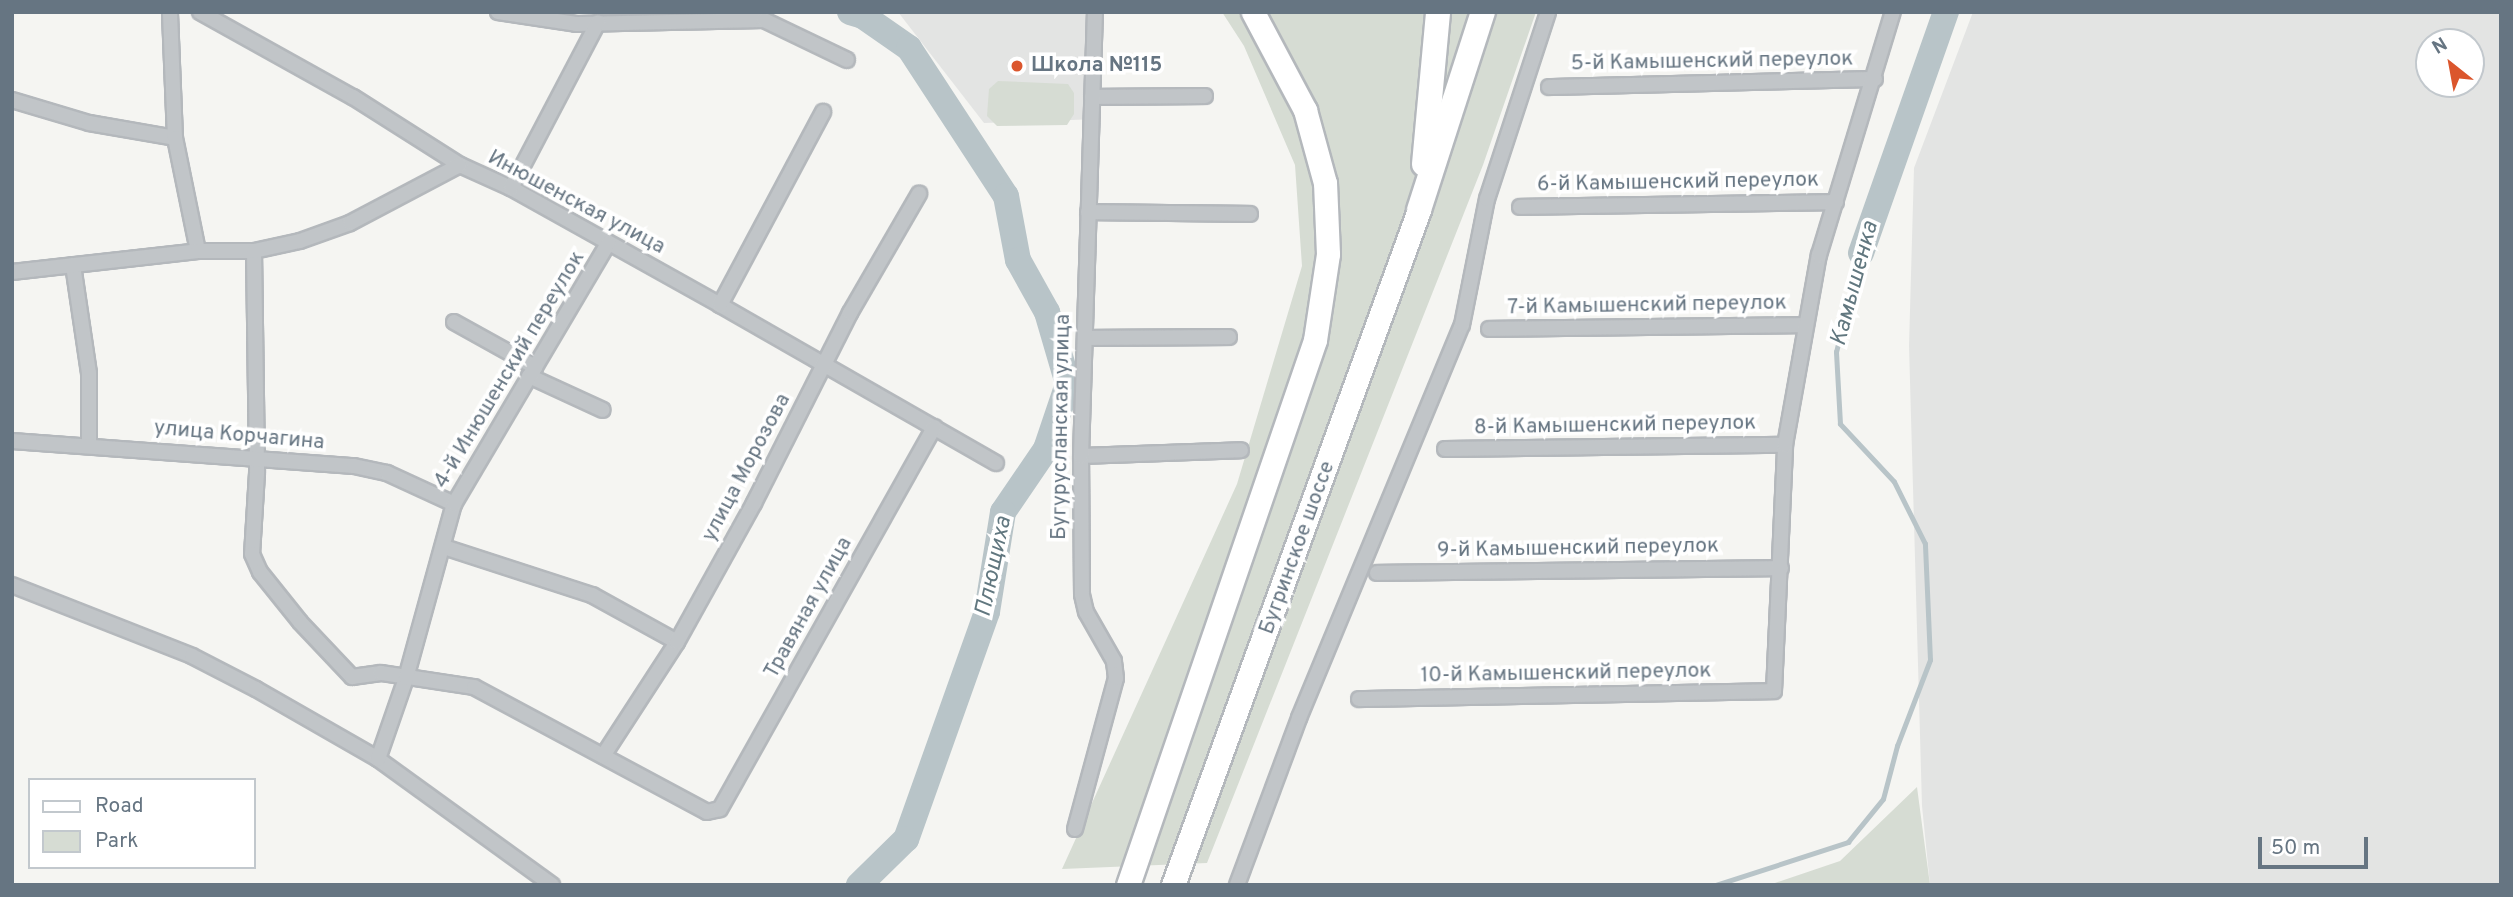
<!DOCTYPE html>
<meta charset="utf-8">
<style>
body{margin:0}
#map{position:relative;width:2513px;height:897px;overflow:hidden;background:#f5f5f2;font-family:Overpass,sans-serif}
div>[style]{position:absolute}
.built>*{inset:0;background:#e3e4e3}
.green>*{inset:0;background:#d6dcd3}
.stream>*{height:4.5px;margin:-2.25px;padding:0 2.25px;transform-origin:2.25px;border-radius:2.25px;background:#b8c4c8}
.river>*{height:26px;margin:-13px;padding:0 13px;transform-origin:13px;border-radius:13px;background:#b8c4c8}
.roads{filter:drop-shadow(2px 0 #b4b8bc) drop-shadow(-2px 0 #b4b8bc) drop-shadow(0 2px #b4b8bc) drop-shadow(0 -2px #b4b8bc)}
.minor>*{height:14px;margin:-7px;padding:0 7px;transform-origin:7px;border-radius:7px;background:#c1c5c8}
.primary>*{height:23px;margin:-11.5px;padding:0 11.5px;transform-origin:11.5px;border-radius:11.5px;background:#fff}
.trunk>*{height:24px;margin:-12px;padding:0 12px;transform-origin:12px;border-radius:12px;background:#fff}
.dots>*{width:19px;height:19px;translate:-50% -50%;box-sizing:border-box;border:4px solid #fff;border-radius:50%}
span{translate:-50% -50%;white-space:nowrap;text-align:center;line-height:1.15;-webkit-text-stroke:7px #fff;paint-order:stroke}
.street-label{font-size:21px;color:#667582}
.poi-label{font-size:21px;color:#667582;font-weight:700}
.left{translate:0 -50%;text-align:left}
.water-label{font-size:23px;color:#61777f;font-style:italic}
.frame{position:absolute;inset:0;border:14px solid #667582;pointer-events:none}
.legend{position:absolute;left:28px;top:778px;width:228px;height:91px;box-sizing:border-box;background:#fff;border:2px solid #c2c8cd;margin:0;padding:9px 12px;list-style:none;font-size:21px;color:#667582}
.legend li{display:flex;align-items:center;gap:14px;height:35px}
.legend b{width:35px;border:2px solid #c2c8cd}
.north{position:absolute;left:2415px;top:28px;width:70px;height:70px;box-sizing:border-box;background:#fff;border:2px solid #c2c8cd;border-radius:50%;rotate:329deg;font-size:19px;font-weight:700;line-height:28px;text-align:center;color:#667582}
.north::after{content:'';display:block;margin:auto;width:24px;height:32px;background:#db562d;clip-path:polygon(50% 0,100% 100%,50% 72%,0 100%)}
.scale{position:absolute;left:2258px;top:837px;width:110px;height:32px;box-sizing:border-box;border:4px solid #667582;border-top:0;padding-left:9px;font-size:21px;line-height:24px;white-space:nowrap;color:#667582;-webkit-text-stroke:5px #fff;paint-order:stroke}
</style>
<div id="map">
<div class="built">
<div style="clip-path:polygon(898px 12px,1092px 12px,1098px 119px,984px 123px)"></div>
<div style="clip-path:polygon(evenodd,1973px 12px,2501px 12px,2501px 885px,1930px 885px,1922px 806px,1909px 346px,1914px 168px,1973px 12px,2429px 42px,2471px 42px,2471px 84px,2429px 84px,2429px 42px)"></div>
</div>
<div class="green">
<div style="clip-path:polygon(1222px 12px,1536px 12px,1483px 165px,1207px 863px,1062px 869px,1237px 484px,1302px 266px,1295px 165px,1244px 46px)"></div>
<div style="clip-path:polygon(998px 81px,1068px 84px,1074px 93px,1074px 114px,1067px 125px,997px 126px,987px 116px,989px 89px)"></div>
<div style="clip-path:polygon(1917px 787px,1930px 885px,1769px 885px,1840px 861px)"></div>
</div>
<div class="stream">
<div style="left:1716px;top:885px;width:139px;rotate:-18deg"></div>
<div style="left:1848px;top:842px;width:55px;rotate:-50.9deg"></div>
<div style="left:1883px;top:799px;width:55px;rotate:-75.2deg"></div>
<div style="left:1897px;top:746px;width:92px;rotate:-69deg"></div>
<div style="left:1930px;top:660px;width:116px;rotate:-92.5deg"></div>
<div style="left:1925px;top:544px;width:69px;rotate:-116.6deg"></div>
<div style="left:1894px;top:482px;width:79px;rotate:-133deg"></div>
<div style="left:1840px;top:424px;width:72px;rotate:-93.2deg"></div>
<div style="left:1836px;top:352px;width:102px;rotate:-75.8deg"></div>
</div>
<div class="river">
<div style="left:850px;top:12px;width:14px;rotate:17deg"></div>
<div style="left:863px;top:16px;width:56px;rotate:34.8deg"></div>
<div style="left:909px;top:48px;width:177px;rotate:56.8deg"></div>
<div style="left:1006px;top:196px;width:65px;rotate:79.4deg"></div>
<div style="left:1018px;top:260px;width:60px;rotate:60.9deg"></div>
<div style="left:1047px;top:312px;width:75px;rotate:73.7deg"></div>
<div style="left:1068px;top:384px;width:69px;rotate:108.7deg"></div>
<div style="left:1046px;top:449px;width:76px;rotate:124.3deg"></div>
<div style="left:1003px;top:512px;width:101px;rotate:99.1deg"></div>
<div style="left:987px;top:612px;width:241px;rotate:109.6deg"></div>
<div style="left:906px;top:839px;width:66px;rotate:135.6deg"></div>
<div style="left:1861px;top:253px;width:256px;rotate:-70.6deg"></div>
</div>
<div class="roads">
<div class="minor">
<div style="left:200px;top:12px;width:175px;rotate:29.1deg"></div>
<div style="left:353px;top:97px;width:127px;rotate:32.4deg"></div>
<div style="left:460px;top:165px;width:56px;rotate:24.3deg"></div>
<div style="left:511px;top:188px;width:240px;rotate:29.2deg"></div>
<div style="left:720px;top:305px;width:318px;rotate:29.8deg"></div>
<div style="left:498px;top:12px;width:79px;rotate:8.7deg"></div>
<div style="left:576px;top:24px;width:188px;rotate:-1.2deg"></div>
<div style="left:764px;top:20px;width:92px;rotate:25.7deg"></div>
<div style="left:1549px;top:87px;width:326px;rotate:-1.4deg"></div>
<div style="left:1092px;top:97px;width:113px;rotate:-0.5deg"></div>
<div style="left:12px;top:100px;width:80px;rotate:16.6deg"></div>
<div style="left:89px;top:123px;width:87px;rotate:9.9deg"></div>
<div style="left:175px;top:138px;width:126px;rotate:-92.3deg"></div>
<div style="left:175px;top:138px;width:115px;rotate:78.5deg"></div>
<div style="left:511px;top:188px;width:187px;rotate:-62.3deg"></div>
<div style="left:1520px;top:207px;width:316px;rotate:-0.9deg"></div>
<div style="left:1088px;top:212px;width:162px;rotate:0.7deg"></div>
<div style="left:254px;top:251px;width:222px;rotate:89.2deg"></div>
<div style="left:257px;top:473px;width:81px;rotate:93.5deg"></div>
<div style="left:252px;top:554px;width:20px;rotate:66deg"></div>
<div style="left:260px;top:572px;width:64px;rotate:51.3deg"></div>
<div style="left:300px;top:622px;width:76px;rotate:46.6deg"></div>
<div style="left:352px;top:677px;width:29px;rotate:-8deg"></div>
<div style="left:381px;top:673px;width:94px;rotate:8.6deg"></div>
<div style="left:474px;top:687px;width:264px;rotate:28.2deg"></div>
<div style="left:707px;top:812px;width:13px;rotate:-13deg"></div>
<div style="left:720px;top:809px;width:438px;rotate:-60.7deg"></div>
<div style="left:73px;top:265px;width:109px;rotate:81.6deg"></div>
<div style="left:89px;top:373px;width:72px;rotate:90deg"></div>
<div style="left:12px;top:272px;width:187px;rotate:-6.4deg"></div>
<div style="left:198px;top:251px;width:56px"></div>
<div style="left:254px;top:251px;width:47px;rotate:-12.3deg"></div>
<div style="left:300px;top:241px;width:53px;rotate:-19.8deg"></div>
<div style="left:350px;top:223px;width:124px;rotate:-27.8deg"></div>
<div style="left:720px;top:305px;width:219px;rotate:-61.9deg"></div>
<div style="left:454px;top:322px;width:93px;rotate:29.1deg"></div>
<div style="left:1489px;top:329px;width:317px;rotate:-0.7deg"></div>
<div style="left:1085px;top:338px;width:144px;rotate:-0.4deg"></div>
<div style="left:529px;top:376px;width:81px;rotate:24.7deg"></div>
<div style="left:12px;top:441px;width:343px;rotate:4.2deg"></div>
<div style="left:354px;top:466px;width:34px;rotate:12deg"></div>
<div style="left:387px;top:473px;width:74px;rotate:24.8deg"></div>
<div style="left:1445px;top:449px;width:340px;rotate:-0.7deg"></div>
<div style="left:1081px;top:456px;width:160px;rotate:-2.1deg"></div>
<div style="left:444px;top:547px;width:156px;rotate:18deg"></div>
<div style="left:592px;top:595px;width:97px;rotate:28.9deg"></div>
<div style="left:1377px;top:573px;width:404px;rotate:-0.7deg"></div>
<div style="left:12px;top:585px;width:193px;rotate:21.5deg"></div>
<div style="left:192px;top:656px;width:72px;rotate:27.3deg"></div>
<div style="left:256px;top:689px;width:141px;rotate:29.8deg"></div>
<div style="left:378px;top:759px;width:215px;rotate:35.9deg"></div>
<div style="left:1359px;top:699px;width:415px;rotate:-1.1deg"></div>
<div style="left:1774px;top:691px;width:246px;rotate:-87.4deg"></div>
<div style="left:1785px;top:445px;width:193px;rotate:-79.9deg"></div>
<div style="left:1819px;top:255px;width:254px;rotate:-73.1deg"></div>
<div style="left:603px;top:756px;width:136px;rotate:-57deg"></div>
<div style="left:677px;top:642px;width:159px;rotate:-61deg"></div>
<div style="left:754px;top:503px;width:213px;rotate:-63.2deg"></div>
<div style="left:850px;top:313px;width:138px;rotate:-59.9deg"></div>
<div style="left:378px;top:759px;width:86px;rotate:-70.9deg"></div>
<div style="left:406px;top:678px;width:180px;rotate:-74.6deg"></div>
<div style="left:454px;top:504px;width:302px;rotate:-59.4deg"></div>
<div style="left:1075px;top:829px;width:156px;rotate:-74.8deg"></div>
<div style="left:1116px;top:678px;width:17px;rotate:-97deg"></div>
<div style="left:1114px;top:661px;width:56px;rotate:-119.7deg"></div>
<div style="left:1086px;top:612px;width:18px;rotate:-103deg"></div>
<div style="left:1082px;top:594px;width:138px;rotate:-90.4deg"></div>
<div style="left:1081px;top:456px;width:444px;rotate:-88.2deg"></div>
<div style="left:1237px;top:885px;width:178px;rotate:-69.6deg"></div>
<div style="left:1299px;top:718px;width:425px;rotate:-67.5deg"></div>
<div style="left:1462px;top:325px;width:128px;rotate:-78.8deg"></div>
<div style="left:1487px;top:199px;width:197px;rotate:-71.9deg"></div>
</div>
<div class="primary">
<div style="left:1128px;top:885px;width:576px;rotate:-71.06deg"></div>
<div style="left:1315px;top:340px;width:87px;rotate:-81.4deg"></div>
<div style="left:1328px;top:254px;width:71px;rotate:-92.4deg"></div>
<div style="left:1325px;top:183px;width:76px;rotate:-105.3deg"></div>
<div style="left:1305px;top:110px;width:111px;rotate:-118deg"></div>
<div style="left:1173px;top:885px;width:718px;rotate:-69.98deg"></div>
</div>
<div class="trunk">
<div style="left:1424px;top:164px;width:153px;rotate:-84.7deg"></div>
<div style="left:1419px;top:210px;width:208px;rotate:-72.1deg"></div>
</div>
</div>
<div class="dots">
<div style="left:1017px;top:66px;background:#db562d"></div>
</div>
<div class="street-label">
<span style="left:1712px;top:62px;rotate:-1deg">5-й Камышенский переулок</span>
<span style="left:1678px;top:183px;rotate:-1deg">6-й Камышенский переулок</span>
<span style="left:576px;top:203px;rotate:28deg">Инюшенская улица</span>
<span style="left:1647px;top:306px;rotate:-1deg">7-й Камышенский переулок</span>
<span style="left:510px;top:370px;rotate:-59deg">4-й Инюшенский переулок</span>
<span style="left:1615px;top:426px;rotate:-1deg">8-й Камышенский переулок</span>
<span style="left:1062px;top:427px;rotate:-89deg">Бугурусланская улица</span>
<span style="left:239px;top:436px;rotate:5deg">улица Корчагина</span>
<span style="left:747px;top:468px;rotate:-62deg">улица Морозова</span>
<span style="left:1298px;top:548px;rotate:-70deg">Бугринское шоссе</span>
<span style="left:1578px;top:549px;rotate:-1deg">9-й Камышенский переулок</span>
<span style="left:809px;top:608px;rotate:-61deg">Травяная улица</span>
<span style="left:1566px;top:674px;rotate:-1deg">10-й Камышенский переулок</span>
</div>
<div class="poi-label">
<span class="left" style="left:1031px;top:66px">Школа №115</span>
</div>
<div class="water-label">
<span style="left:1856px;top:284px;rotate:-75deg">Камышенка</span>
<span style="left:995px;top:567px;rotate:-78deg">Плющиха</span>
</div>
<div class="frame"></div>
<ul class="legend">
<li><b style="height:9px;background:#fff"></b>Road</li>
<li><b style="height:19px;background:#d6dcd3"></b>Park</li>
</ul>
<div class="north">N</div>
<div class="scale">50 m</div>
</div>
